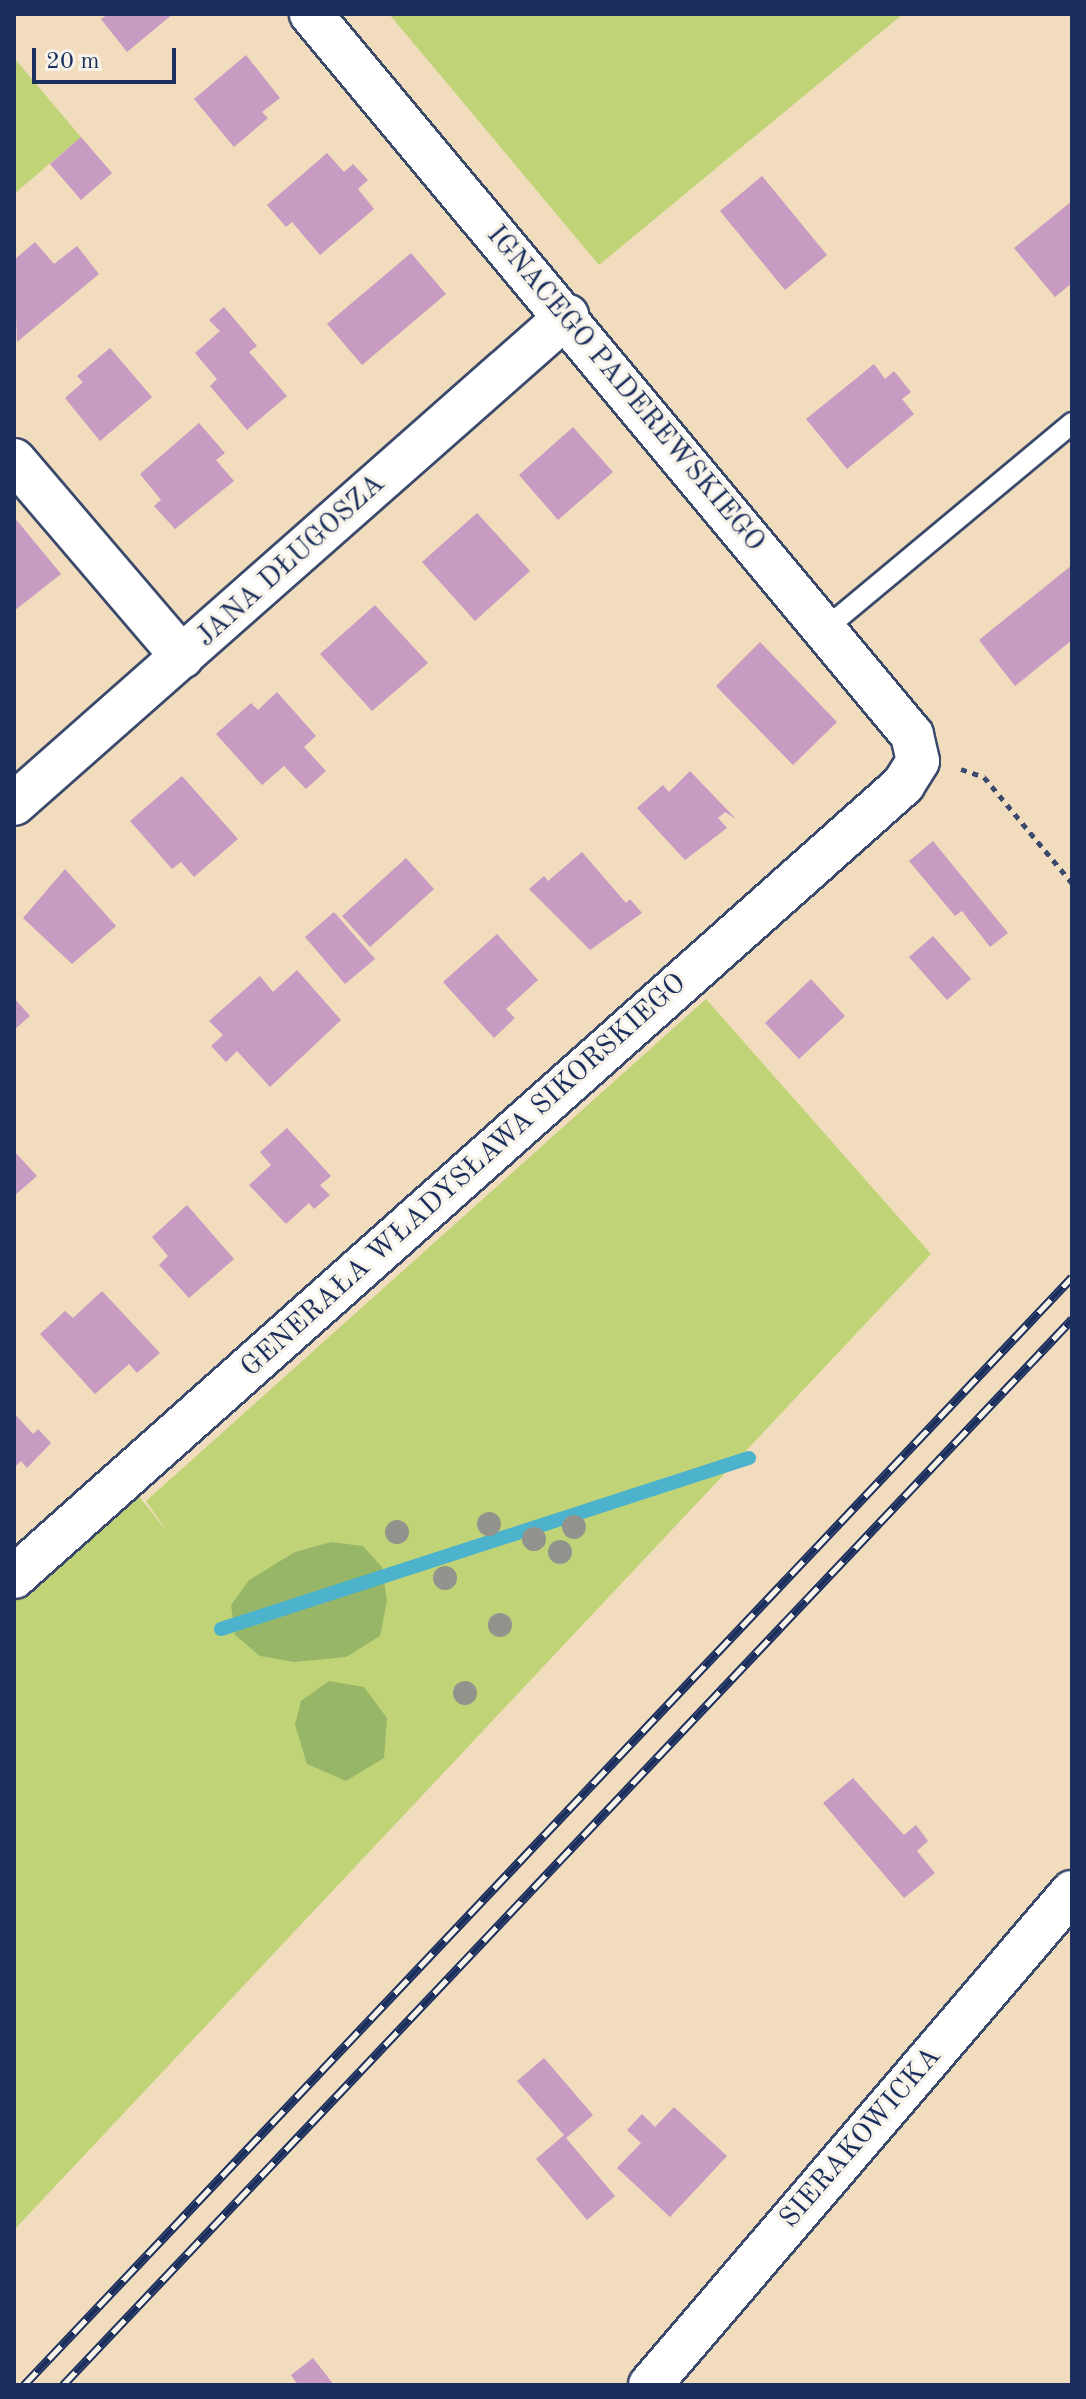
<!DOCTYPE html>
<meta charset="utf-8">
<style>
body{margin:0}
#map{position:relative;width:1086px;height:2399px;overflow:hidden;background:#f2dcbe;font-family:"Old Standard TT",serif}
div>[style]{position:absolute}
.green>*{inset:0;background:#c0d477}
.forest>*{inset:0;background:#98b668}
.stream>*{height:14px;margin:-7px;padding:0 7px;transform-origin:7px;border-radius:7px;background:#4db2cc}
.building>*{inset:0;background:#c79bc2}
.path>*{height:5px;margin-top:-2.5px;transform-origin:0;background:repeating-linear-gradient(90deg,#3b496c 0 6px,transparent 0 12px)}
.roads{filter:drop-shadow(2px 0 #3b496c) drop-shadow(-2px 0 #3b496c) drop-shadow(0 2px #3b496c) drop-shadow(0 -2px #3b496c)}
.service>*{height:20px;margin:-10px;padding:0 10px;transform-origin:10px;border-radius:10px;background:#fff}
.minor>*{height:42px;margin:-21px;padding:0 21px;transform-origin:21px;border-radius:21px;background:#fff}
.rail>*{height:9px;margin-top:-4.5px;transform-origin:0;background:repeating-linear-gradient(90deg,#f7f3e8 0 18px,#1b2f5e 0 36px);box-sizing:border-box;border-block:2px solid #1b2f5e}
.trees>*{width:24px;height:24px;margin:-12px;border-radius:50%;background:#92938c}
span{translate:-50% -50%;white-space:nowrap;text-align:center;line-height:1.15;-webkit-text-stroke:6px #f7f3e8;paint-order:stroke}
.street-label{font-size:28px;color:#1b2f5e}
.frame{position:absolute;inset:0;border:16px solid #1b2f5e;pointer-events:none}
.scale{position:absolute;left:32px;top:48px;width:144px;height:36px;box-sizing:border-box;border:4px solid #1b2f5e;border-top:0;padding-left:10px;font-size:24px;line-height:28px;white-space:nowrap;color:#1b2f5e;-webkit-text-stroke:6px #f7f3e8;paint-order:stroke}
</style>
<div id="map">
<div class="green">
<div style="clip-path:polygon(389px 14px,903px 14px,599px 265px)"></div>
<div style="clip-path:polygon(14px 58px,81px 137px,14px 194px)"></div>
<div style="clip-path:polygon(706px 999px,931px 1254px,14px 2230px,14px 1597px,134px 1490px,169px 1534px,146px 1501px)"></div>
</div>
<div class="forest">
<div style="clip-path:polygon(331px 1542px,363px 1546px,382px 1567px,387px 1601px,380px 1636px,346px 1657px,294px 1662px,260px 1656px,235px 1635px,231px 1605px,249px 1580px,295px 1552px)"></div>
<div style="clip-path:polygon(329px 1681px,364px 1687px,387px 1718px,384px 1758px,346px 1781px,307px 1764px,295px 1725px,301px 1701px)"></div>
</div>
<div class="stream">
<div style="left:221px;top:1629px;width:555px;rotate:-17.95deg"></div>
</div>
<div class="building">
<div style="clip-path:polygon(108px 14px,173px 14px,127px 52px,101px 19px)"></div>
<div style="clip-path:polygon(246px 55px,280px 98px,262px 112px,268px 118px,234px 147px,194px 99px)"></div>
<div style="clip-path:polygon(81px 137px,112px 173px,81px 200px,50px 164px)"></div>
<div style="clip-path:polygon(327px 153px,344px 172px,353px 164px,368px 180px,358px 189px,374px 209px,320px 255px,292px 222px,286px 227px,267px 205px)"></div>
<div style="clip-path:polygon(762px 176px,827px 255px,785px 290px,720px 211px)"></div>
<div style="clip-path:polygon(1072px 201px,1072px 283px,1055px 297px,1014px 248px)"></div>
<div style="clip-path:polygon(35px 242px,54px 264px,77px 246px,99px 274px,17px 342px,14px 260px)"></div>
<div style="clip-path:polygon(411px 253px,446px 294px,362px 365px,327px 324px)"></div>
<div style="clip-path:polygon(224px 307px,257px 346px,249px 352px,287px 396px,247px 430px,210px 386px,217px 379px,195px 353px,220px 331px,209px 320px)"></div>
<div style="clip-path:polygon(110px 348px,152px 397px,100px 441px,65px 398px,83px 382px,77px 376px)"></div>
<div style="clip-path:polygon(874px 364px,885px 379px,894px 371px,911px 392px,902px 399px,914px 414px,847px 469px,806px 419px)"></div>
<div style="clip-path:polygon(199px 423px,225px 453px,216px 460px,234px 481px,175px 529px,154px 506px,161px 500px,140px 474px)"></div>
<div style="clip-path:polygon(573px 427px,613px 472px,558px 520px,519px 475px)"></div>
<div style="clip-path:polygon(477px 513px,530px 571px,475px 621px,422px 562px)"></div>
<div style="clip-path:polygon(14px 517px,61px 574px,14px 611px)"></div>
<div style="clip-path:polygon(1072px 565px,1072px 640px,1015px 686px,979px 640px)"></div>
<div style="clip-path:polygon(375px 605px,428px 663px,372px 711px,320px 654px)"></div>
<div style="clip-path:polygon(760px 642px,837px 722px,793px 765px,716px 686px)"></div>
<div style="clip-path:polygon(277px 692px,316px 736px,304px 747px,326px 771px,306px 789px,284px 766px,262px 785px,216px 734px,251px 703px,258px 710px)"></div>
<div style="clip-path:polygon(690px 771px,736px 819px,725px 812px,718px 818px,727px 828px,685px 860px,637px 808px,663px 785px,669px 792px)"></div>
<div style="clip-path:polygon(182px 776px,238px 839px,194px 877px,181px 862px,172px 869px,130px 821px)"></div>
<div style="clip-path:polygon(933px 841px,1008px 933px,990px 947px,962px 911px,955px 916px,909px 861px)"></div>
<div style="clip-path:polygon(582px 852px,626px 903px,630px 899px,642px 913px,590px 950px,529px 889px,544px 876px,548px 881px)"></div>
<div style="clip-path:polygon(406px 858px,434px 889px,370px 947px,342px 916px)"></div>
<div style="clip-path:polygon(65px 869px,116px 926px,72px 964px,23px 918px)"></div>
<div style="clip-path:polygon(334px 912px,375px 959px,345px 984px,305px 937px)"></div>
<div style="clip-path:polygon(497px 934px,538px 980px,506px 1009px,515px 1018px,494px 1038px,443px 982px)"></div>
<div style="clip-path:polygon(933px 936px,971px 979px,947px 1000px,909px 957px)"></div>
<div style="clip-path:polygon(297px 970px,341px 1020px,270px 1087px,237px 1051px,226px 1062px,211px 1046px,223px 1035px,209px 1021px,260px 976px,273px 992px)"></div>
<div style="clip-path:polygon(811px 979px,845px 1016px,799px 1059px,765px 1023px)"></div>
<div style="clip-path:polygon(14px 998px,30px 1016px,14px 1030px)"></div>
<div style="clip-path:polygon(287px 1128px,331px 1176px,320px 1185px,330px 1195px,314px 1209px,309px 1203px,286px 1224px,249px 1185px,271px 1165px,260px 1152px)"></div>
<div style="clip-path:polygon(14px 1151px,37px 1176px,14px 1196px)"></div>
<div style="clip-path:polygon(187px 1205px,234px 1259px,189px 1298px,159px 1265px,168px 1256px,152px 1237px)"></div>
<div style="clip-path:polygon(102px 1291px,160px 1353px,137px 1373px,129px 1364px,95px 1394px,40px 1334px,65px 1311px,73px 1318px)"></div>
<div style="clip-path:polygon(14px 1413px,33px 1434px,38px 1429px,51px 1443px,27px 1468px,21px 1461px,14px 1468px)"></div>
<div style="clip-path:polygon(853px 1778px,904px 1835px,916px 1825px,928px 1841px,917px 1851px,935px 1873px,904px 1898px,823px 1803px)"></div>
<div style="clip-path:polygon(544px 2058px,593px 2115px,566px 2138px,615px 2196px,587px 2220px,536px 2159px,564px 2135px,517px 2081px)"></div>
<div style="clip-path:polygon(674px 2107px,727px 2156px,670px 2217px,617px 2168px,641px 2143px,627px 2130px,642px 2114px,655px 2127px)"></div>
<div style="clip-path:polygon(313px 2358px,334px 2385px,298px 2385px,291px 2375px)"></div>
</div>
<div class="path">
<div style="left:961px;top:769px;width:24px;rotate:19deg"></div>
<div style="left:984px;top:777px;width:138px;rotate:50.3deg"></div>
</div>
<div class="roads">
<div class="service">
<div style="left:825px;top:629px;width:322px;rotate:-39.8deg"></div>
</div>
<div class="minor">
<div style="left:14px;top:460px;width:259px;rotate:49.5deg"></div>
<div style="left:14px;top:804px;width:738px;rotate:-41.43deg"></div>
<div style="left:14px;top:1577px;width:1191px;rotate:-41.7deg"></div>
<div style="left:903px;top:785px;width:28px;rotate:-58deg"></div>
<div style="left:918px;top:761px;width:27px;rotate:-103deg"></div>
<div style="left:912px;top:735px;width:939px;rotate:-129.81deg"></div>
<div style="left:650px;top:2385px;width:649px;rotate:-49.44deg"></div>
</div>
</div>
<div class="rail">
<div style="left:24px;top:2385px;width:1525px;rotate:-46.59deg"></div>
<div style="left:63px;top:2385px;width:1468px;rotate:-46.57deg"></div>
</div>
<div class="trees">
<div style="left:489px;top:1524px"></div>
<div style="left:574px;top:1527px"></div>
<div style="left:397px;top:1532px"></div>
<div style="left:534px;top:1539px"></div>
<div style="left:560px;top:1552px"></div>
<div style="left:445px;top:1578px"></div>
<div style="left:500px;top:1625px"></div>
<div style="left:465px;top:1693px"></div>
</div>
<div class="street-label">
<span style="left:625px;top:389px;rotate:50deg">IGNACEGO PADEREWSKIEGO</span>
<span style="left:291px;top:561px;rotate:-42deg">JANA DŁUGOSZA</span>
<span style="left:464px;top:1176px;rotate:-42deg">GENERAŁA WŁADYSŁAWA SIKORSKIEGO</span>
<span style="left:861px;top:2138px;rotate:-49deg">SIERAKOWICKA</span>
</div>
<div class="frame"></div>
<div class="scale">20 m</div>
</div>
